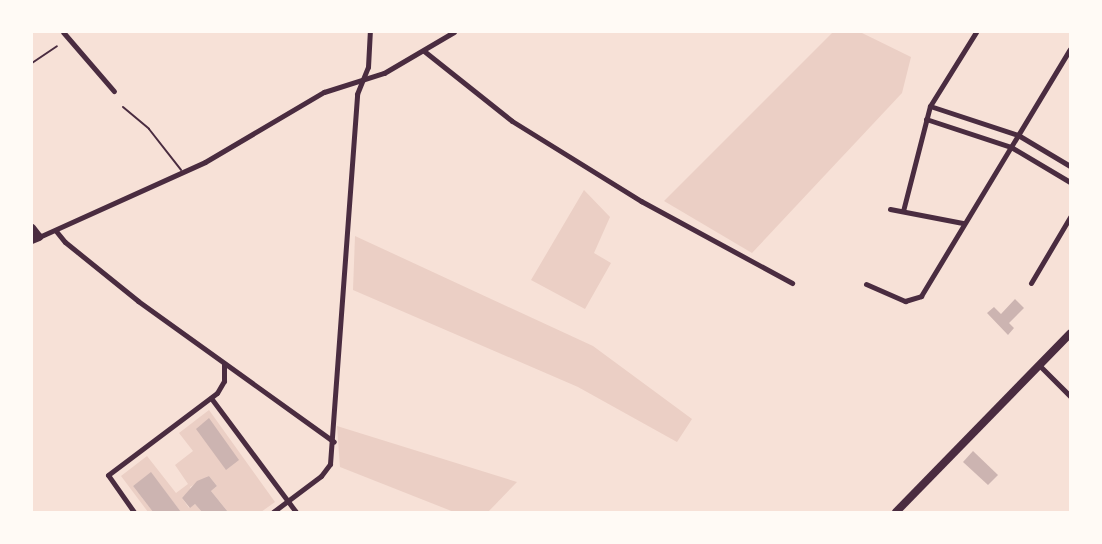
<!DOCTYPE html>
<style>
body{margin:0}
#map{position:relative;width:1102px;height:544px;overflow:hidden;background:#f7e1d7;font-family:Manrope,sans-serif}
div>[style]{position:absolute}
.green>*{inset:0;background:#ebcfc5}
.building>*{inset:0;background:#ccb4b1}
.service>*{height:2px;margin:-1px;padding:0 1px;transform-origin:1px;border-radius:1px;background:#4a2c40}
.minor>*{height:5px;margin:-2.5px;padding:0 2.5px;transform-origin:2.5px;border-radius:2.5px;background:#4a2c40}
.secondary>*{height:8px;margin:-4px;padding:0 4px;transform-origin:4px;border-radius:4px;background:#4a2c40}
span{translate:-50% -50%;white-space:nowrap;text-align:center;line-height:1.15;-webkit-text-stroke:4.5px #fffaf5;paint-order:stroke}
.frame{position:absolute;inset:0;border:33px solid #fffaf5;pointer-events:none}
</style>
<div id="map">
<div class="green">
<div style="clip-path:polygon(833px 32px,860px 32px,911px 57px,902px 93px,752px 253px,664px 201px)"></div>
<div style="clip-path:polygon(584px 190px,610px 217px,594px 253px,611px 263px,585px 309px,531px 280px)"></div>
<div style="clip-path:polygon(355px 236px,593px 346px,692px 419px,677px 442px,578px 387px,353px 290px)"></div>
<div style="clip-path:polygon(209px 410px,275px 502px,261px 512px,228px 512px,211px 491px,217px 486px,209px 476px,190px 487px,191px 491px,182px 498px,189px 508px,195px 504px,202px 512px,181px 512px,151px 473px,133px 486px,153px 512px,148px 512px,121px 476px,147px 456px,176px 493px,188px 484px,175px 465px,193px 451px,179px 433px)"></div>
<div style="clip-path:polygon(337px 426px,517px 482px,488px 512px,454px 512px,340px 467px)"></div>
</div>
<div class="building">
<div style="clip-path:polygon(1015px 299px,1024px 308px,1009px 323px,1014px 328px,1008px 335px,987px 313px,994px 307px,1001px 314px)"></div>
<div style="clip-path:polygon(209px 418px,239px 460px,226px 470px,196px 429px)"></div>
<div style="clip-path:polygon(973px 451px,998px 475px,988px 485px,963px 462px)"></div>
<div style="clip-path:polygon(151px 472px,181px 512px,153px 512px,133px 486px)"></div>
<div style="clip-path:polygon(209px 476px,217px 486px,211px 491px,228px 512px,202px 512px,195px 504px,190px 508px,182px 498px,197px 481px)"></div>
</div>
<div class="service">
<div style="left:32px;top:63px;width:30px;rotate:-34deg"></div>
<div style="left:123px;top:107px;width:34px;rotate:40deg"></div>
<div style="left:149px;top:129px;width:52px;rotate:52deg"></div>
</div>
<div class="minor">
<div style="left:63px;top:32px;width:78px;rotate:49.2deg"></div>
<div style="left:424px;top:51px;width:112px;rotate:38.5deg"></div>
<div style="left:512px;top:121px;width:152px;rotate:31.8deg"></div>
<div style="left:641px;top:201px;width:172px;rotate:28.5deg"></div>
<div style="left:930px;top:106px;width:93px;rotate:18.2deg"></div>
<div style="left:1018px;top:135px;width:61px;rotate:30.8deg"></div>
<div style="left:926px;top:119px;width:89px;rotate:18.2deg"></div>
<div style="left:1011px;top:147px;width:69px;rotate:30.7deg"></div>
<div style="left:890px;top:209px;width:74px;rotate:10.9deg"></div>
<div style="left:903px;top:211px;width:108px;rotate:-75.6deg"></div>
<div style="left:930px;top:106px;width:87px;rotate:-58.1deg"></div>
<div style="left:56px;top:231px;width:14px;rotate:51deg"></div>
<div style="left:65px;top:242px;width:94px;rotate:38.9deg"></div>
<div style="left:138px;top:301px;width:241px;rotate:35.7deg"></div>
<div style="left:39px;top:237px;width:182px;rotate:-24.3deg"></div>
<div style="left:205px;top:162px;width:138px;rotate:-30.5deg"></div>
<div style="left:324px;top:92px;width:63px;rotate:-17.6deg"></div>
<div style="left:384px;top:73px;width:81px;rotate:-30.4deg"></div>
<div style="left:1031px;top:283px;width:77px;rotate:-59.4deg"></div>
<div style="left:866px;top:284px;width:43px;rotate:23.6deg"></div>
<div style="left:905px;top:301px;width:17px;rotate:-17deg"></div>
<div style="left:921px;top:296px;width:288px;rotate:-58.9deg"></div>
<div style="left:1039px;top:365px;width:44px;rotate:45deg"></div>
<div style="left:211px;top:398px;width:142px;rotate:53.3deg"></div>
<div style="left:134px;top:512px;width:45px;rotate:-125.1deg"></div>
<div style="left:108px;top:475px;width:136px;rotate:-37deg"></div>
<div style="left:217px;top:393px;width:14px;rotate:-60deg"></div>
<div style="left:224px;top:381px;width:17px;rotate:-90deg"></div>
<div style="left:273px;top:512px;width:60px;rotate:-36.9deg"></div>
<div style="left:321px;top:476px;width:15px;rotate:-53deg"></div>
<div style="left:330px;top:464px;width:371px;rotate:-85.8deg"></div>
<div style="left:357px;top:94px;width:29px;rotate:-68deg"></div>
<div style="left:368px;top:67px;width:35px;rotate:-87deg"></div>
</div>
<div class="secondary">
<div style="left:32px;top:228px;width:11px;rotate:52deg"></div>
<div style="left:39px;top:237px;width:8px;rotate:157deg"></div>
<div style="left:896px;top:512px;width:249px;rotate:-45.7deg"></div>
</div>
<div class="frame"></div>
</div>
